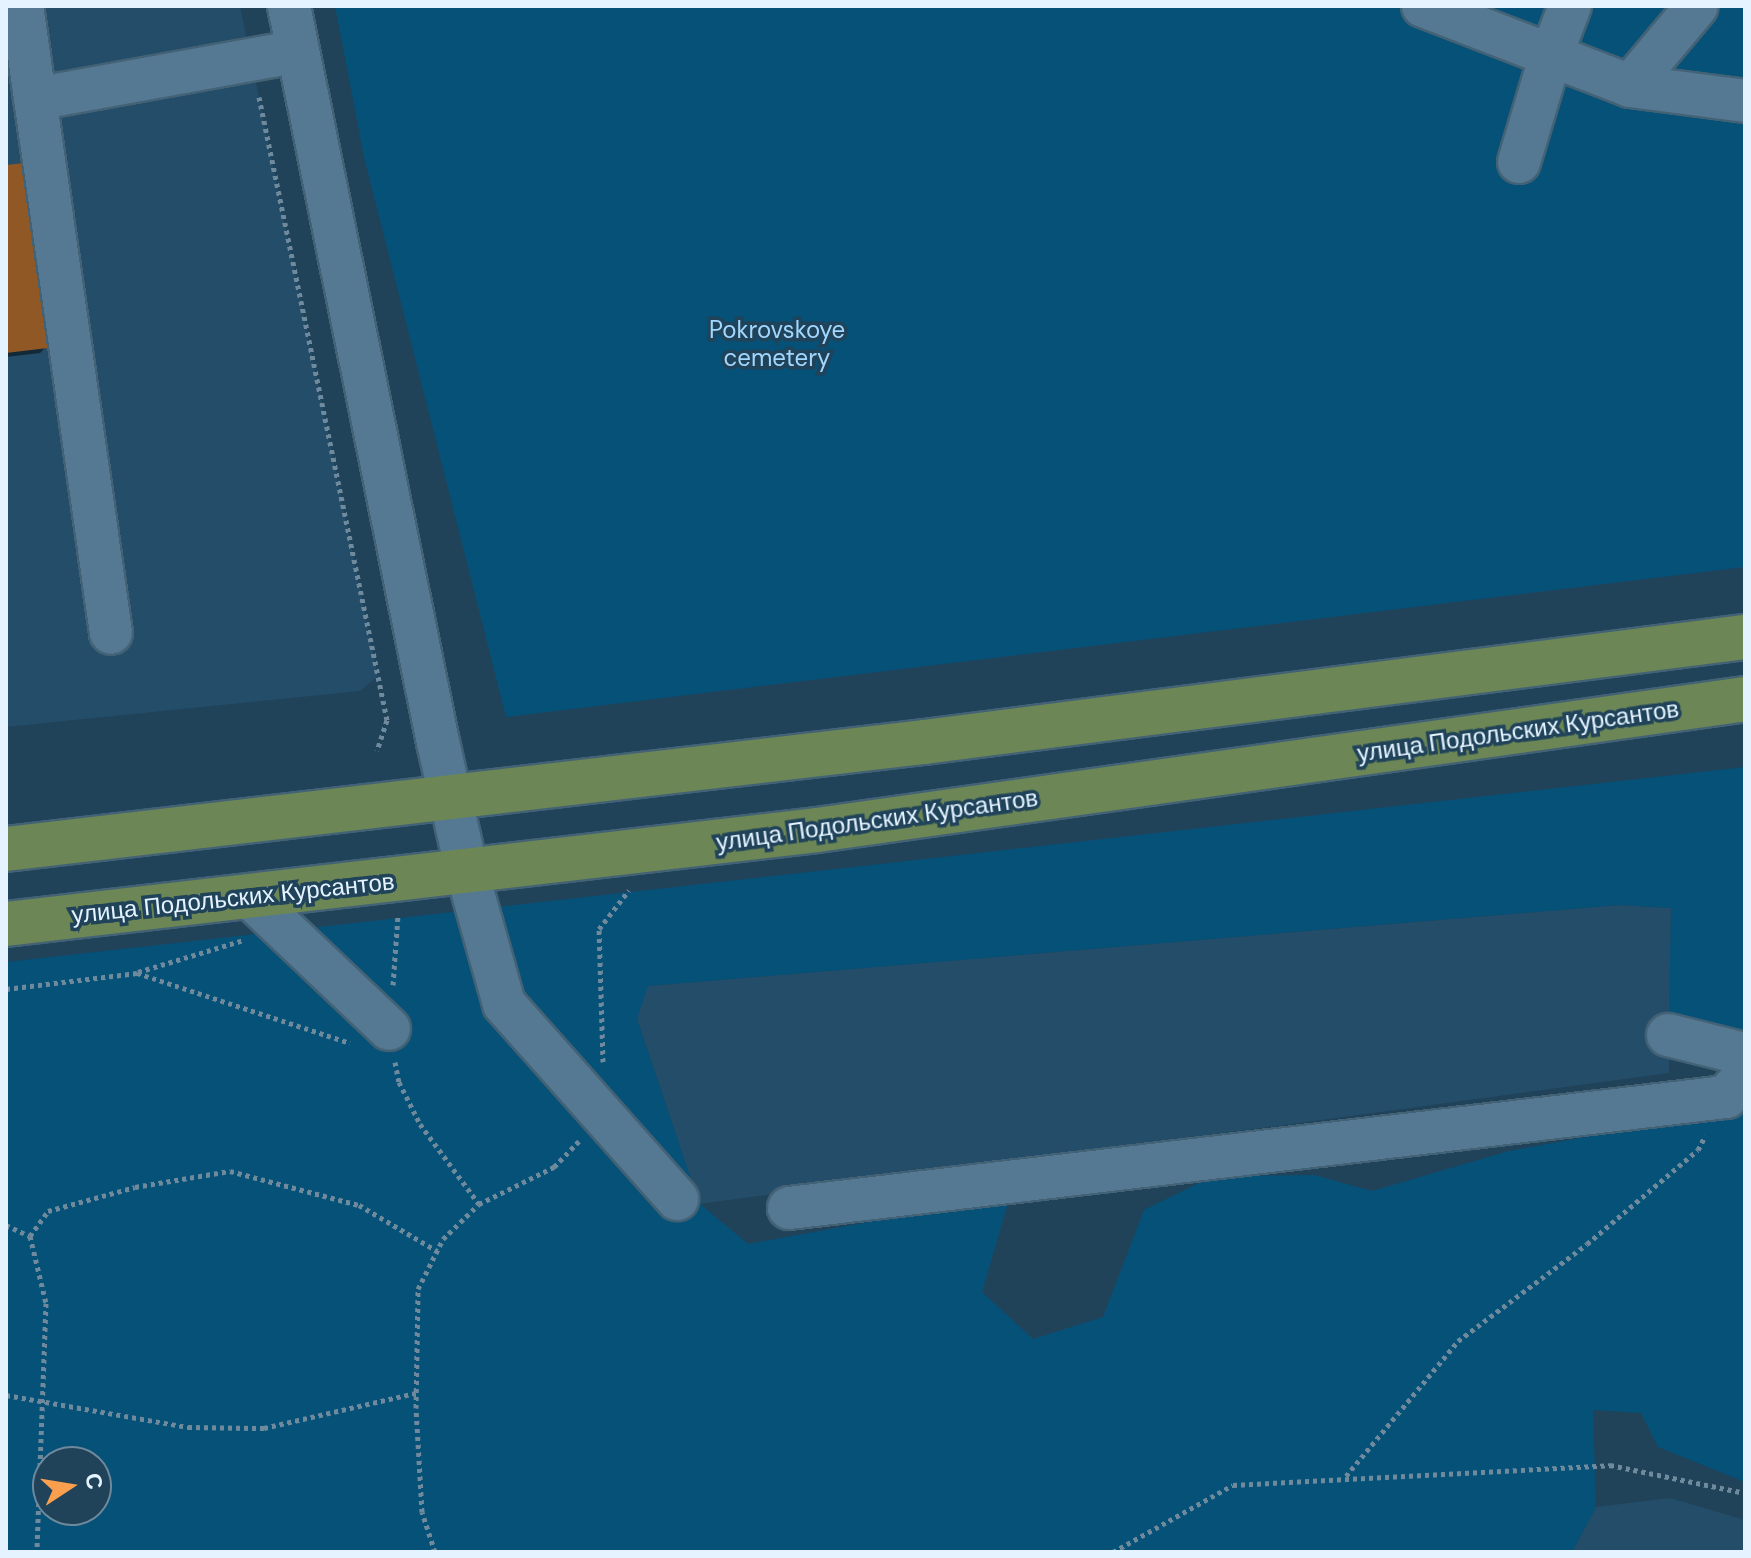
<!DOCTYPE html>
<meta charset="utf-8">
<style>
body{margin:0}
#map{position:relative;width:1751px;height:1558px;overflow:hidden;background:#20435a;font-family:"DM Sans",sans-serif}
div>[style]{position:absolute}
.built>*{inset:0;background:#234d69}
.green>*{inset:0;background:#065178}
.shadow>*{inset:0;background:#0007}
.building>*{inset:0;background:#905825}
.path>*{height:5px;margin-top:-2.5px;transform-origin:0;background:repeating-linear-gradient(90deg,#6f8a9c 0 4px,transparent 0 8px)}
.roads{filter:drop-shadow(2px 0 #436275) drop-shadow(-2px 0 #436275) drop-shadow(0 2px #436275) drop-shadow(0 -2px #436275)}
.minor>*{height:42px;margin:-21px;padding:0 21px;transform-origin:21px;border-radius:21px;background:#557993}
.major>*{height:44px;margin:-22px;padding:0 22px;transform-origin:22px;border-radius:22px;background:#6c8755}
span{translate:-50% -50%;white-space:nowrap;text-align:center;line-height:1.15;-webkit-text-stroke:7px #20435a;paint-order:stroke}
.park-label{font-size:24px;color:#a1d7fe}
.street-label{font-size:24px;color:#e4f3ff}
.frame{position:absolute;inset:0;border:8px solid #e4f3ff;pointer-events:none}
.north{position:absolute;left:32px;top:1446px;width:80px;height:80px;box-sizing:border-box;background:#20435a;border:2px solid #6e899c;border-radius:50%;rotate:78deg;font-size:22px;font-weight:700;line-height:32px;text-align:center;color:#e4f3ff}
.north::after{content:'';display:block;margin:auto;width:28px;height:36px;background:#fa9f4e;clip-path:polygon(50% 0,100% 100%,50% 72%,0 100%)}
</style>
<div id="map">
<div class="built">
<div style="clip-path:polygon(6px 6px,240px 6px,378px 676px,360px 691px,6px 727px)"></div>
<div style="clip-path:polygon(1619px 905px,1671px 908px,1669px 1073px,699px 1204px,637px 1019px,647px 986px)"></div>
<div style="clip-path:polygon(1670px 1498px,1745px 1520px,1745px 1552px,1572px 1552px,1596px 1507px)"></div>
</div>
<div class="green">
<div style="clip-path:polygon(335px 6px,1745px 6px,1745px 567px,506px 717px,364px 157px)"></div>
<div style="clip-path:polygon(evenodd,1745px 767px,1745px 1031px,1669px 1017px,1671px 908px,1619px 905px,648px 986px,637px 1019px,699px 1203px,748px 1244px,1010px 1196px,982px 1292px,1033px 1339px,1103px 1317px,1144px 1210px,1213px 1176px,1314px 1175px,1372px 1191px,1509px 1151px,1745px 1108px,1745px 1482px,1658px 1447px,1641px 1413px,1593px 1410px,1596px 1507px,1572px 1552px,6px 1552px,6px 962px,1745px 767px,48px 1462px,96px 1462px,96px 1510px,48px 1510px,48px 1462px)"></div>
</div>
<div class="shadow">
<div style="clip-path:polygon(6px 167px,46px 347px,40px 353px,6px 357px)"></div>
</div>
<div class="building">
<div style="clip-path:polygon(24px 163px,48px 348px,6px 353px,6px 165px)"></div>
</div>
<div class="path">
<div style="left:259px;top:97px;width:636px;rotate:78.39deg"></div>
<div style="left:387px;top:720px;width:32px;rotate:108deg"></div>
<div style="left:138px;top:972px;width:110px;rotate:-16.9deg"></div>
<div style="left:393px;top:985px;width:70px;rotate:-85.9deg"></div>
<div style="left:6px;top:989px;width:132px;rotate:-7deg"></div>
<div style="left:137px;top:973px;width:224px;rotate:18.2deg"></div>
<div style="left:395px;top:1062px;width:20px;rotate:79deg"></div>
<div style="left:399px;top:1082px;width:47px;rotate:63.4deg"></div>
<div style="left:420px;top:1124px;width:99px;rotate:53.6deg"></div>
<div style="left:603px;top:1062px;width:133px;rotate:-91.7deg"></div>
<div style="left:599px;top:929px;width:49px;rotate:-52.4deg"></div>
<div style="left:6px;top:1225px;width:26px;rotate:25deg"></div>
<div style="left:30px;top:1236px;width:31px;rotate:-54deg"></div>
<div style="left:48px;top:1211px;width:90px;rotate:-15.4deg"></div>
<div style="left:135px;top:1187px;width:96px;rotate:-9.6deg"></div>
<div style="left:230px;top:1171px;width:133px;rotate:14.8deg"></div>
<div style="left:359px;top:1205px;width:91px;rotate:30.5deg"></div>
<div style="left:30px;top:1236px;width:69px;rotate:76.6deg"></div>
<div style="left:46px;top:1303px;width:249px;rotate:92.1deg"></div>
<div style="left:6px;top:1395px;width:185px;rotate:10deg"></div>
<div style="left:188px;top:1427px;width:76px;rotate:0.8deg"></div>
<div style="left:264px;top:1428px;width:156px;rotate:-13deg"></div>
<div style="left:1346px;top:1476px;width:175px;rotate:-50.3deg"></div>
<div style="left:1458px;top:1341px;width:161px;rotate:-36.9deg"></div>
<div style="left:1587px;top:1244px;width:145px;rotate:-40.3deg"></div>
<div style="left:1698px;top:1150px;width:16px;rotate:-63deg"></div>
<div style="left:435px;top:1552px;width:42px;rotate:-108deg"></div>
<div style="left:422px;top:1512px;width:104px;rotate:-93.3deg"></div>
<div style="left:416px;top:1408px;width:119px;rotate:-89deg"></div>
<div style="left:418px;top:1289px;width:56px;rotate:-63.4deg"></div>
<div style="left:443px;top:1239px;width:50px;rotate:-44.2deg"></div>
<div style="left:479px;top:1204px;width:84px;rotate:-26.3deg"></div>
<div style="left:554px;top:1167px;width:36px;rotate:-46deg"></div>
<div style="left:1113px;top:1552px;width:137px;rotate:-29.2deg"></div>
<div style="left:1233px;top:1485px;width:378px;rotate:-3deg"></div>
<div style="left:1610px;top:1465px;width:138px;rotate:11.7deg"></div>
</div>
<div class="roads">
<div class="minor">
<div style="left:22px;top:6px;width:633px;rotate:81.92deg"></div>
<div style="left:289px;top:6px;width:751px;rotate:78.56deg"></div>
<div style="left:438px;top:742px;width:133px;rotate:77.4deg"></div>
<div style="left:467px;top:872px;width:137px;rotate:74.3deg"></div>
<div style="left:504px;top:1004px;width:261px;rotate:48.4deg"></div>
<div style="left:1423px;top:6px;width:222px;rotate:21.1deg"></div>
<div style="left:1630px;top:86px;width:116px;rotate:7.4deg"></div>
<div style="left:1630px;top:86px;width:104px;rotate:-50.1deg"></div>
<div style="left:35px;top:99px;width:267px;rotate:-10.3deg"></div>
<div style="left:1519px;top:162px;width:109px;rotate:-73.4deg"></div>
<div style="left:1550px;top:58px;width:56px;rotate:-69deg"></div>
<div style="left:249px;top:896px;width:193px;rotate:43.5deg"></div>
<div style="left:1668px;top:1035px;width:79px;rotate:13.9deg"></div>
<div style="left:789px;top:1208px;width:944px;rotate:-6.76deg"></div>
<div style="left:1726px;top:1097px;width:29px;rotate:-49deg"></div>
</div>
<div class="major">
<div style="left:6px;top:849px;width:924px;rotate:-6.65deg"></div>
<div style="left:924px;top:742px;width:828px;rotate:-7.29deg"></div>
<div style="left:6px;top:924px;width:816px;rotate:-6.61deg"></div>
<div style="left:817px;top:830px;width:937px;rotate:-8.03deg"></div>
</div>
</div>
<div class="park-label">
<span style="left:777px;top:344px">Pokrovskoye<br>cemetery</span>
</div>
<div class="street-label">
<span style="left:1518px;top:731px;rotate:-8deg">улица Подольских Курсантов</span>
<span style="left:877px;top:820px;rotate:-8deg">улица Подольских Курсантов</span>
<span style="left:233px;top:898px;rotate:-6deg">улица Подольских Курсантов</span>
</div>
<div class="frame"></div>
<div class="north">С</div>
</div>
